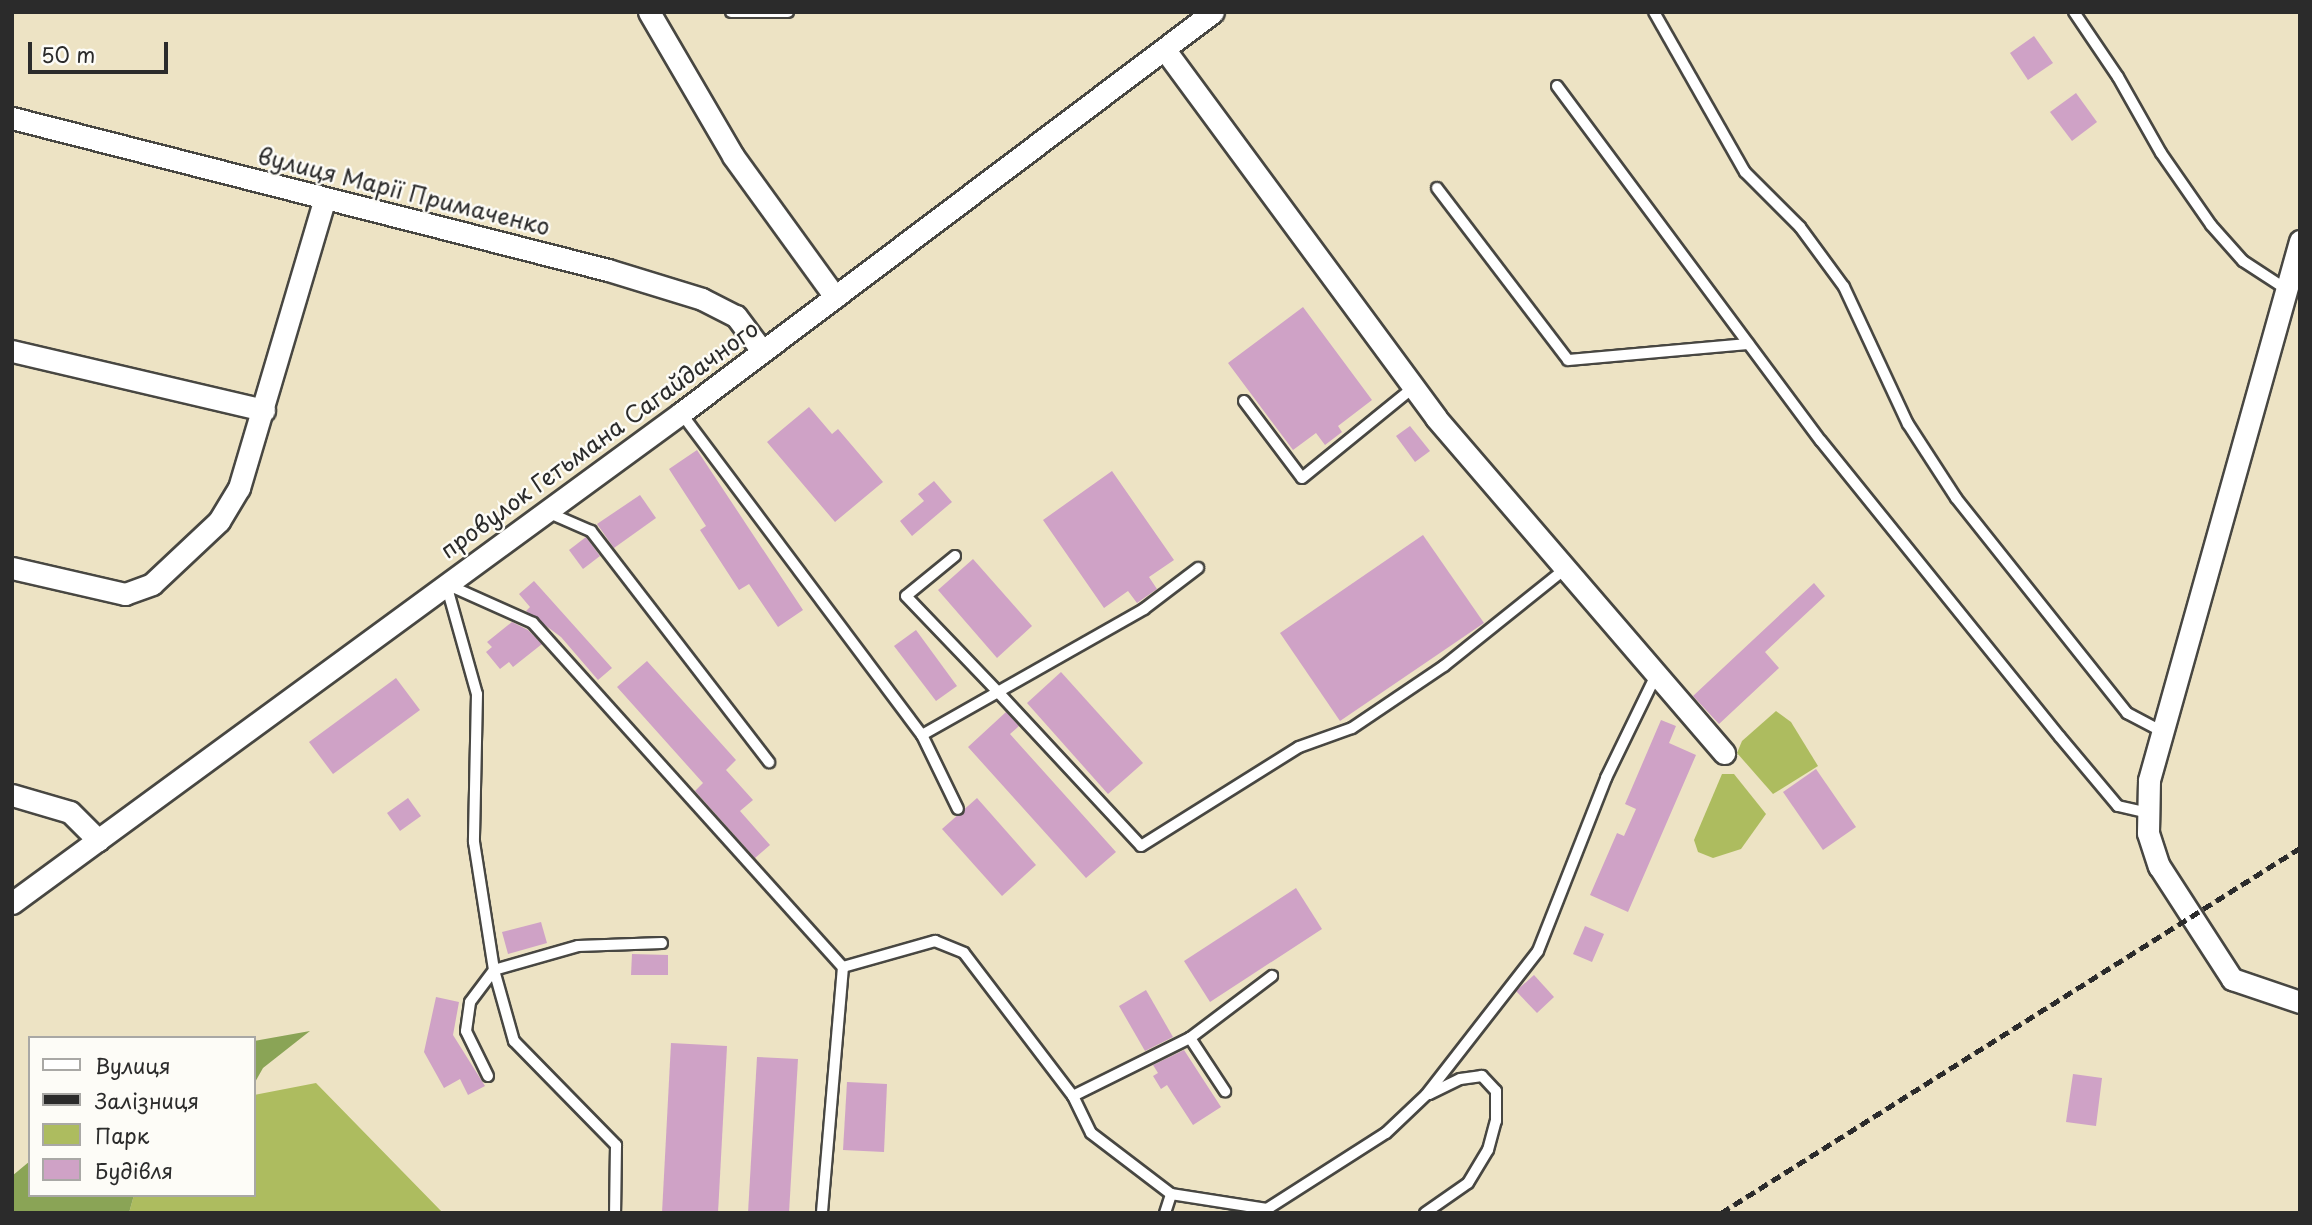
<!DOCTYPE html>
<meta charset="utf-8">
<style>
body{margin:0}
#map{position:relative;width:2312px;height:1225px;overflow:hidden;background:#ede3c4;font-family:"Playpen Sans",sans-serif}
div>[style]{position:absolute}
.green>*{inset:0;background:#adbc5f}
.forest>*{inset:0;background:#8aa456}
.building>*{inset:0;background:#cfa2c6}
.roads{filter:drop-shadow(2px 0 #484742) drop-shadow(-2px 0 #484742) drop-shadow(0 2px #484742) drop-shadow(0 -2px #484742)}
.service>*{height:10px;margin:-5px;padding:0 5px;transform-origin:5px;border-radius:5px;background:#fff}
.minor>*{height:21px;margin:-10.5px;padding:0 10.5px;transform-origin:10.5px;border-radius:10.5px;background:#fff}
.rail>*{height:5px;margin-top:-2.5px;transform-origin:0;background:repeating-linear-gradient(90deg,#2b2b2b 0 10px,transparent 0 15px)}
span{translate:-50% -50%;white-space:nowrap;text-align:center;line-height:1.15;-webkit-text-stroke:5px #fdfcf7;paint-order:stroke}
.street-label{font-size:23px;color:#2b2b2b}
.frame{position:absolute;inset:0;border:14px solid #2b2b2b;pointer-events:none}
.legend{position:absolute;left:28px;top:1036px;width:228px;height:161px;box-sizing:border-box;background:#fdfcf7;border:2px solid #a9a8a5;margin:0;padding:9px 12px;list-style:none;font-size:21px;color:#2b2b2b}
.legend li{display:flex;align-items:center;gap:14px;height:35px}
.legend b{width:35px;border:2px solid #a9a8a5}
.scale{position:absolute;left:28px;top:42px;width:140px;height:32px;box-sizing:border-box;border:4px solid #2b2b2b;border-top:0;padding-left:9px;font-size:21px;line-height:24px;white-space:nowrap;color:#2b2b2b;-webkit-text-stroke:5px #fdfcf7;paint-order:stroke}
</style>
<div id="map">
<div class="green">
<div style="clip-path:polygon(1776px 711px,1791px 722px,1818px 766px,1773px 794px,1737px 753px,1742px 741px)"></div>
<div style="clip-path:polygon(1722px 774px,1734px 774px,1766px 814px,1741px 849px,1713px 858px,1698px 852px,1694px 840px)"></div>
<div style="clip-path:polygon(316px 1083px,443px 1213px,129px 1213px,134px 1195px,254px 1195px,254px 1095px)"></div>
</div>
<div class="forest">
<div style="clip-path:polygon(310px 1031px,263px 1068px,254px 1084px,254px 1041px)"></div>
<div style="clip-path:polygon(30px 1161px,30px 1195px,134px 1195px,129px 1213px,12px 1213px,12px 1176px)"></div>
</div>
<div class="building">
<div style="clip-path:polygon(2034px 36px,2053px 63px,2028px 80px,2010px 53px)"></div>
<div style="clip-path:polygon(2076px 93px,2097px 122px,2072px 141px,2050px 112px)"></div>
<div style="clip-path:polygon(1303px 307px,1372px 400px,1338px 426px,1342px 432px,1325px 445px,1316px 433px,1293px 450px,1228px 363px)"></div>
<div style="clip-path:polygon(809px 407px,832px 434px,838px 429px,883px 482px,835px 522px,767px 442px)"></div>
<div style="clip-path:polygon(1410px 426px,1430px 451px,1415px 462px,1396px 436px)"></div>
<div style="clip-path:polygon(697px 450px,803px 610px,778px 627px,749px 584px,739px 590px,700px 530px,706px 526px,669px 469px)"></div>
<div style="clip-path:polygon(1112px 471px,1174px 560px,1149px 577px,1157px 589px,1137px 603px,1128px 591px,1104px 608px,1043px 520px)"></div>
<div style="clip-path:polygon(934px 481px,952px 502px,912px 536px,900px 521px,924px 501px,918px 494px)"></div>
<div style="clip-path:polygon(640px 495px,656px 518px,614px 548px,597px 524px)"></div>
<div style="clip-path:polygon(1423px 535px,1484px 623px,1340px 721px,1280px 633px)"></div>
<div style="clip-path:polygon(586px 537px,600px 556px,583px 569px,569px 550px)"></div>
<div style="clip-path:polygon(973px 559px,1032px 626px,997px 658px,938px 590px)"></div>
<div style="clip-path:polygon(534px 581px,612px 668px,598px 680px,561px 637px,526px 611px,530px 607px,519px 594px)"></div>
<div style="clip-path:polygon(1814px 583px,1825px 596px,1765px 652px,1779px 668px,1719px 724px,1693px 696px)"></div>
<div style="clip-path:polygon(512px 622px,528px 630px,542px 644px,513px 667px,509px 662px,500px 669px,486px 652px,492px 647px,487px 642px)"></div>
<div style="clip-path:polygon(916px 630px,957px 686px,936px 701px,894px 646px)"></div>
<div style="clip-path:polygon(647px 661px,736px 760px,726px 770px,753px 800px,740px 811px,770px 845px,755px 858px,695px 791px,703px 783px,617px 687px)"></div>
<div style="clip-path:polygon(1061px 672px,1143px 763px,1108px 794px,1027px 703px)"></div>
<div style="clip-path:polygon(396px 678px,420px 710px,333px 774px,309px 742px)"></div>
<div style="clip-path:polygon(1006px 712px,1019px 726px,1010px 734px,1116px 852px,1086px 878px,968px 747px)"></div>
<div style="clip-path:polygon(1661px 720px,1676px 726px,1669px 743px,1696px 755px,1628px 912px,1590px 895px,1617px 833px,1624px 836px,1636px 809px,1625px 804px)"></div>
<div style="clip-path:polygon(1816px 769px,1856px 827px,1823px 850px,1783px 792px)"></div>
<div style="clip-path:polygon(408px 798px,421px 816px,400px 831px,387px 813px)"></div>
<div style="clip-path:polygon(977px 798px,1036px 865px,1002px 896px,942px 829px)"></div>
<div style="clip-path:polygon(1296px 888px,1322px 929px,1210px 1002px,1184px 961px)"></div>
<div style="clip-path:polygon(541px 922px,547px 943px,508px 954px,502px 932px)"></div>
<div style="clip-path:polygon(1585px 926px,1604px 934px,1592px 962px,1573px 954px)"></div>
<div style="clip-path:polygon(632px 954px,668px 955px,668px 975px,631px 975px)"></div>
<div style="clip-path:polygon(1534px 975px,1554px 997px,1537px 1013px,1516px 991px)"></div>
<div style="clip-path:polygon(1146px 990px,1173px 1037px,1145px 1051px,1119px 1006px)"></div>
<div style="clip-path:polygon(436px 997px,459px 1002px,453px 1035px,485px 1086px,468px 1095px,460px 1079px,444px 1088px,424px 1052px)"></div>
<div style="clip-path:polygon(671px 1043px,727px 1046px,718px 1213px,662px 1213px)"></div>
<div style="clip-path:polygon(1184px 1050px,1221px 1107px,1193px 1125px,1167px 1085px,1161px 1089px,1153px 1076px,1158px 1073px,1153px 1065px)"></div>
<div style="clip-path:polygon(757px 1057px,798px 1059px,789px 1213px,748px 1213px)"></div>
<div style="clip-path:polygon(2073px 1074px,2102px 1078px,2096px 1126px,2066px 1122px)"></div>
<div style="clip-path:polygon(847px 1082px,887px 1084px,884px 1152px,843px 1150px)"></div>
</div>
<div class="roads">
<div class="service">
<div style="left:731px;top:12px;width:57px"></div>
<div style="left:1654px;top:12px;width:184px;rotate:60.4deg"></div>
<div style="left:1745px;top:172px;width:78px;rotate:45deg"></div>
<div style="left:1800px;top:227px;width:74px;rotate:53.7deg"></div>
<div style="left:1844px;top:287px;width:151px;rotate:65deg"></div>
<div style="left:1908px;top:424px;width:88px;rotate:57deg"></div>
<div style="left:1956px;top:498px;width:275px;rotate:51.5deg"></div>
<div style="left:2127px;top:713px;width:41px;rotate:27.8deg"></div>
<div style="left:2074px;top:12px;width:78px;rotate:55.9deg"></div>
<div style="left:2118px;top:77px;width:87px;rotate:60.5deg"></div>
<div style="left:2161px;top:153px;width:88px;rotate:55.2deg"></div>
<div style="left:2211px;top:225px;width:48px;rotate:48.4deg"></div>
<div style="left:2243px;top:261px;width:51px;rotate:33.1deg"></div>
<div style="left:1557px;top:86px;width:442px;rotate:53.4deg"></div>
<div style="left:1821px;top:441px;width:380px;rotate:51.1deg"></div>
<div style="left:2060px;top:737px;width:90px;rotate:50deg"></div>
<div style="left:2118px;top:806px;width:32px;rotate:13deg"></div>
<div style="left:1437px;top:188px;width:216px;rotate:52.7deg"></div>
<div style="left:1568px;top:360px;width:181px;rotate:-5.1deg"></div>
<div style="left:1244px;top:401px;width:96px;rotate:53deg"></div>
<div style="left:1302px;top:478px;width:144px;rotate:-39.1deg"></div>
<div style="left:681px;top:413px;width:402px;rotate:53.2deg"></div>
<div style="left:922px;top:735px;width:82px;rotate:64.1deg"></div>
<div style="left:547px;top:512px;width:48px;rotate:23.4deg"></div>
<div style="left:591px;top:531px;width:292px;rotate:52.4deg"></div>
<div style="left:955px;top:556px;width:63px;rotate:140.8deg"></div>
<div style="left:906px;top:596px;width:133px;rotate:46.2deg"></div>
<div style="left:998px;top:692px;width:168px;rotate:-29.6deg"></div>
<div style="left:1144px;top:609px;width:68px;rotate:-37.2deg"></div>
<div style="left:446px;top:584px;width:95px;rotate:24.1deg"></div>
<div style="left:533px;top:623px;width:463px;rotate:48deg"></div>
<div style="left:843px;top:967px;width:247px;rotate:94.9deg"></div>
<div style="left:446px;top:584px;width:114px;rotate:74.3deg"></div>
<div style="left:477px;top:694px;width:148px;rotate:91.2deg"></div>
<div style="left:474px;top:842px;width:130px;rotate:81.1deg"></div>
<div style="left:494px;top:970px;width:74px;rotate:74.3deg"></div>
<div style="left:514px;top:1041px;width:146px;rotate:45.6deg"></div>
<div style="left:616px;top:1145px;width:68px;rotate:90.8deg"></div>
<div style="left:922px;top:735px;width:87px;rotate:-29.5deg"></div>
<div style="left:998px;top:692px;width:210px;rotate:47.1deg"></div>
<div style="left:1141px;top:846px;width:186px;rotate:-32.1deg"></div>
<div style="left:1299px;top:747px;width:56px;rotate:-19.7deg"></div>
<div style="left:1352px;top:728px;width:111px;rotate:-34deg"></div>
<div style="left:1444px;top:666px;width:155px;rotate:-38.7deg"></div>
<div style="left:843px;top:967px;width:96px;rotate:-15.8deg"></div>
<div style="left:935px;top:941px;width:31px;rotate:22deg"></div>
<div style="left:964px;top:953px;width:180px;rotate:52.7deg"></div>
<div style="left:1073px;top:1096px;width:41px;rotate:64.1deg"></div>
<div style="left:1091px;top:1133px;width:101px;rotate:37.3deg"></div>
<div style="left:1171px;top:1194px;width:97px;rotate:8.9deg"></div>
<div style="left:1267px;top:1209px;width:141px;rotate:-32.6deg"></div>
<div style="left:1386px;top:1133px;width:55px;rotate:-43.5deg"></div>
<div style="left:1426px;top:1095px;width:182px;rotate:-52.1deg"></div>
<div style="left:1538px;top:951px;width:186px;rotate:-68.5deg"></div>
<div style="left:1606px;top:778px;width:114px;rotate:-64.1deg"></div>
<div style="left:1190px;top:1038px;width:64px;rotate:56.6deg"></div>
<div style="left:488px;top:1076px;width:50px;rotate:-116.1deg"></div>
<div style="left:466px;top:1031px;width:29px;rotate:-82deg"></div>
<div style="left:470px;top:1002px;width:40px;rotate:-53deg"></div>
<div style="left:494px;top:970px;width:87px;rotate:-15.9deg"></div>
<div style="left:578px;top:946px;width:84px;rotate:-2deg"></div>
<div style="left:1073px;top:1096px;width:131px;rotate:-26.4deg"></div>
<div style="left:1190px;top:1038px;width:103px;rotate:-37.1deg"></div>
<div style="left:1165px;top:1213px;width:20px;rotate:-72deg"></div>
<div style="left:1425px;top:1213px;width:52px;rotate:-34.9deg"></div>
<div style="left:1468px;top:1183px;width:39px;rotate:-59deg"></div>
<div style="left:1488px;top:1150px;width:30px;rotate:-75deg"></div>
<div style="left:1496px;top:1121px;width:30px;rotate:-90deg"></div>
<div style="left:1496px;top:1091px;width:21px;rotate:-133deg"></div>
<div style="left:1482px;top:1076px;width:22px;rotate:172deg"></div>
<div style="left:1460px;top:1079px;width:34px;rotate:154deg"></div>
</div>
<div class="minor">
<div style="left:649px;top:12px;width:167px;rotate:59.7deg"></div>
<div style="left:733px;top:156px;width:174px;rotate:54.1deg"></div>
<div style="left:1165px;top:50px;width:457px;rotate:53.6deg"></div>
<div style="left:1436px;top:418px;width:442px;rotate:49.3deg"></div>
<div style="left:12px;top:118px;width:615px;rotate:14.31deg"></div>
<div style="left:608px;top:270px;width:98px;rotate:17.1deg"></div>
<div style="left:702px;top:299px;width:38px;rotate:27deg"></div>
<div style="left:736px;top:316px;width:44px;rotate:53.4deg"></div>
<div style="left:2300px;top:241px;width:560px;rotate:105.65deg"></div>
<div style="left:2149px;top:780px;width:53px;rotate:91.1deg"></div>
<div style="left:2148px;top:833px;width:35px;rotate:72deg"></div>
<div style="left:2159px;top:866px;width:135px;rotate:57.1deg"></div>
<div style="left:2232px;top:979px;width:72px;rotate:18.7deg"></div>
<div style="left:12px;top:351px;width:259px;rotate:13.2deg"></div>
<div style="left:12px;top:568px;width:116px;rotate:13deg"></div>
<div style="left:125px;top:594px;width:29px;rotate:-20deg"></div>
<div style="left:152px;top:584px;width:92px;rotate:-43.2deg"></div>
<div style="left:219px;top:521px;width:39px;rotate:-59deg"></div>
<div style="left:239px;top:488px;width:302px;rotate:-73.5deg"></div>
<div style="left:12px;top:795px;width:60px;rotate:16.3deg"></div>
<div style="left:70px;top:812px;width:40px;rotate:45deg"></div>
<div style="left:12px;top:903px;width:829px;rotate:-36.22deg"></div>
<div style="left:681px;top:413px;width:666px;rotate:-37.01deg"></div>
</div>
</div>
<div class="rail">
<div style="left:1721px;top:1213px;width:684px;rotate:-32.23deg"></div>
</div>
<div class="street-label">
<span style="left:404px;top:191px;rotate:14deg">вулиця Марії Примаченко</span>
<span style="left:599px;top:439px;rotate:-36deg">провулок Гетьмана Сагайдачного</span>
</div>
<div class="frame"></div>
<ul class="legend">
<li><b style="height:9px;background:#fff"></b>Вулиця</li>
<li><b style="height:9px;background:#2b2b2b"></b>Залізниця</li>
<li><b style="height:19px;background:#adbc5f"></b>Парк</li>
<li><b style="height:19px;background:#cfa2c6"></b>Будівля</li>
</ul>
<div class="scale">50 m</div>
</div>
